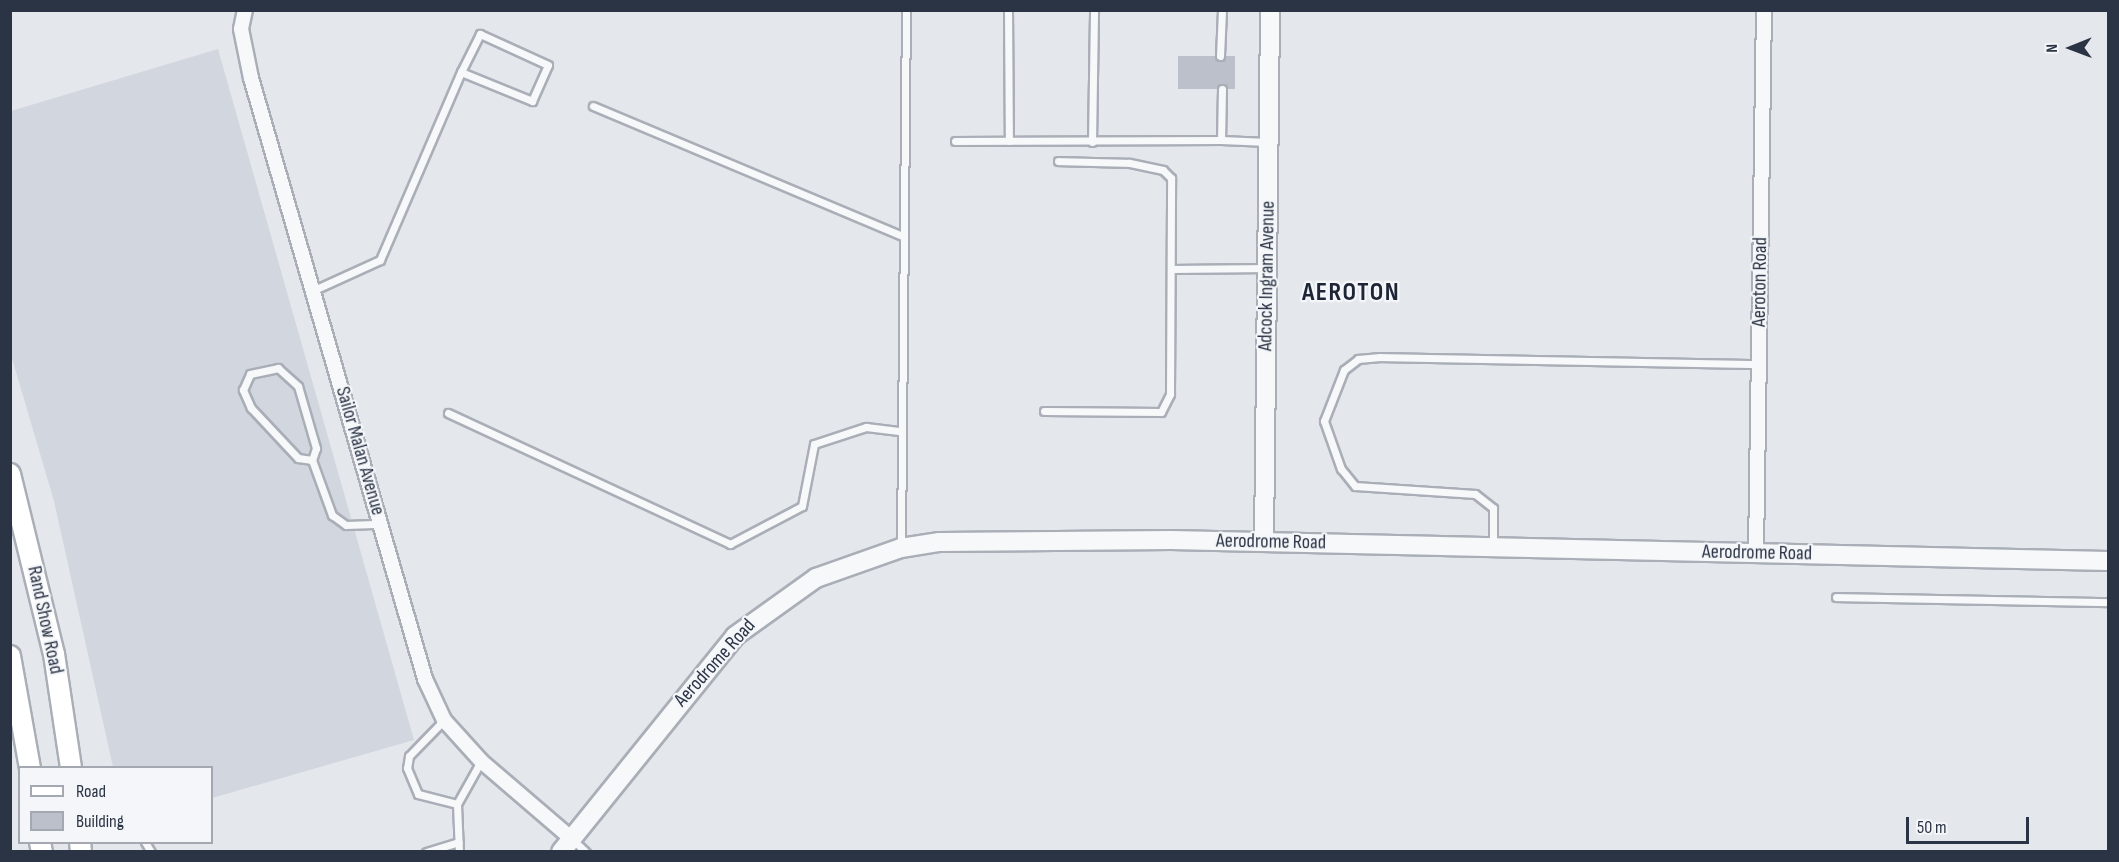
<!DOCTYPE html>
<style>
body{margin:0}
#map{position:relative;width:2119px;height:862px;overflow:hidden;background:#e4e7ec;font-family:"Sofia Sans Condensed",sans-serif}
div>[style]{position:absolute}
.built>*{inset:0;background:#d2d6de}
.building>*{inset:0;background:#bbc0ca}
.roads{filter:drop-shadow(2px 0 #a9aeb7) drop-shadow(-2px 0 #a9aeb7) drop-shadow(0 2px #a9aeb7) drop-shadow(0 -2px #a9aeb7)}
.service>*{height:7px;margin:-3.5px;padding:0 3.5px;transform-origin:3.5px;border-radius:3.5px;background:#f7f8fa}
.minor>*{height:14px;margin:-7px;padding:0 7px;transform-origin:7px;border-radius:7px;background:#f7f8fa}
.tertiary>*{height:18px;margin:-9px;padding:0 9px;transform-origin:9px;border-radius:9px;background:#f7f8fa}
.secondary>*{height:20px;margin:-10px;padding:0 10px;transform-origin:10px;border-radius:10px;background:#fff}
span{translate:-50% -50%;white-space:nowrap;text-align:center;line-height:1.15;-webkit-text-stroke:4.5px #f4f6f9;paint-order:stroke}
.street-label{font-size:20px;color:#2b3445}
.district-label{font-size:26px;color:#1d2536;font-weight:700;letter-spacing:1.5px}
.frame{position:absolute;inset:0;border:12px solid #2b3445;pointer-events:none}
.legend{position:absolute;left:18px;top:766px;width:195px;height:78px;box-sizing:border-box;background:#f4f6f9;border:2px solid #a4a8b1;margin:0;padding:8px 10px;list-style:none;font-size:18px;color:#2b3445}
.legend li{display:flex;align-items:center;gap:12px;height:30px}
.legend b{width:30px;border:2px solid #a4a8b1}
.north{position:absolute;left:2041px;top:18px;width:60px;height:60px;-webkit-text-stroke:4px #f4f6f9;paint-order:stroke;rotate:269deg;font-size:16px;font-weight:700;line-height:24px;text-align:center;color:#2b3445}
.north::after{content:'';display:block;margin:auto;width:21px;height:27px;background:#2b3445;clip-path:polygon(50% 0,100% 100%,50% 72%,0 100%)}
.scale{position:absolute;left:1906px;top:817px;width:123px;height:27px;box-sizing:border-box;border:3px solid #2b3445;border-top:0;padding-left:8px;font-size:18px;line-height:21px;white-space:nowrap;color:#2b3445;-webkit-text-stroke:4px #f4f6f9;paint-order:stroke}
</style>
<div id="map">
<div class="built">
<div style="clip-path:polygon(218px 49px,414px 740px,212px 798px,212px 768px,113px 767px,54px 501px,11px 355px,11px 111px)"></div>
</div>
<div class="building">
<div style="clip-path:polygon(1178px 56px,1235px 56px,1235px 89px,1178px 89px)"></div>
</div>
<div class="roads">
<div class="service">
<div style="left:1008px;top:10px;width:131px;rotate:89.6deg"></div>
<div style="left:1220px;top:56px;width:46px;rotate:-87.5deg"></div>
<div style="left:1222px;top:89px;width:51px;rotate:91.1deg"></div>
<div style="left:1221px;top:140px;width:47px;rotate:2.4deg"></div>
<div style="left:593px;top:106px;width:336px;rotate:22.8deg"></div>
<div style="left:955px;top:141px;width:266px;rotate:-0.2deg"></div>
<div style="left:1092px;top:142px;width:132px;rotate:-89.1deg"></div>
<div style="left:1174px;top:269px;width:92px;rotate:-0.6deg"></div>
<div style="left:314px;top:290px;width:72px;rotate:-24.4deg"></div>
<div style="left:380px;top:260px;width:205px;rotate:-66.7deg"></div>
<div style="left:461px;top:72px;width:77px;rotate:22.2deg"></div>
<div style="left:532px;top:101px;width:39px;rotate:-66deg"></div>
<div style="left:548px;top:65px;width:75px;rotate:-155.5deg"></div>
<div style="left:480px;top:34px;width:42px;rotate:116.6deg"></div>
<div style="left:1044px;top:411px;width:117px;rotate:0.5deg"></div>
<div style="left:1161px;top:412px;width:20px;rotate:-63deg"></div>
<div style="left:1170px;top:394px;width:216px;rotate:-89.7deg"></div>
<div style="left:1171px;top:178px;width:11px;rotate:-135deg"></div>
<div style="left:1163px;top:170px;width:35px;rotate:-168deg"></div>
<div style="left:1129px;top:163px;width:71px;rotate:-178.4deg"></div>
<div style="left:448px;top:413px;width:311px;rotate:24.9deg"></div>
<div style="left:730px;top:544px;width:81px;rotate:-27.8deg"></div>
<div style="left:802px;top:506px;width:63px;rotate:-79deg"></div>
<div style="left:814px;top:444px;width:55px;rotate:-18.1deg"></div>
<div style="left:866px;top:427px;width:35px;rotate:7deg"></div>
<div style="left:312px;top:460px;width:14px;rotate:-172deg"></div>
<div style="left:298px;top:458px;width:69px;rotate:-133.2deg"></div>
<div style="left:251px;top:408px;width:20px;rotate:-114deg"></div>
<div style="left:243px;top:390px;width:17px;rotate:-66deg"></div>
<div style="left:250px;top:374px;width:29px;rotate:-12deg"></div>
<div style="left:278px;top:368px;width:27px;rotate:42deg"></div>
<div style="left:298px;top:386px;width:65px;rotate:73.8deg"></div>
<div style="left:316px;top:448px;width:13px;rotate:108deg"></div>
<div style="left:312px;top:460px;width:59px;rotate:70deg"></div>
<div style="left:332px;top:515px;width:17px;rotate:36deg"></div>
<div style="left:346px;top:525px;width:35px;rotate:-2deg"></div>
<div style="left:901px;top:546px;width:536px;rotate:-89.47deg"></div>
<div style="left:1493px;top:547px;width:39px;rotate:-90deg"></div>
<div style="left:1493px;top:508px;width:23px;rotate:-142deg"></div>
<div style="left:1475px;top:494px;width:120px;rotate:-176.2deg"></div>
<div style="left:1355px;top:486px;width:22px;rotate:-129deg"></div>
<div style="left:1341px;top:469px;width:51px;rotate:-109.5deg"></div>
<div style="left:1324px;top:421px;width:55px;rotate:-68.6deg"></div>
<div style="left:1344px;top:370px;width:18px;rotate:-38deg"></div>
<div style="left:1358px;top:359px;width:22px;rotate:-5deg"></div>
<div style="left:1380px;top:357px;width:379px;rotate:1.1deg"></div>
<div style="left:1836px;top:597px;width:272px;rotate:1.1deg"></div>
<div style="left:444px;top:720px;width:50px;rotate:134.2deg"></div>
<div style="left:409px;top:756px;width:12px;rotate:99deg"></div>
<div style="left:407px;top:768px;width:28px;rotate:67deg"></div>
<div style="left:418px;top:794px;width:40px;rotate:14.4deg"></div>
<div style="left:572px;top:839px;width:19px;rotate:43deg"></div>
<div style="left:145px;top:842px;width:12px;rotate:59deg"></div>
<div style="left:426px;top:852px;width:34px;rotate:-17deg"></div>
<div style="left:459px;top:852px;width:48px;rotate:-92.4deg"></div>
<div style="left:457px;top:804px;width:49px;rotate:-60.8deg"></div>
</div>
<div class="minor">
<div style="left:245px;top:10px;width:19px;rotate:102deg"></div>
<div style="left:241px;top:29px;width:50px;rotate:78.5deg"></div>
<div style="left:251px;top:78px;width:626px;rotate:73.85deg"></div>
<div style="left:425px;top:679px;width:45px;rotate:65.1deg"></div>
<div style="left:444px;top:720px;width:55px;rotate:47.9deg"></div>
<div style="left:481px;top:761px;width:120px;rotate:40.6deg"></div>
<div style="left:1756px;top:553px;width:543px;rotate:-89.16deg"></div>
</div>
<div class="tertiary">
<div style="left:1264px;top:542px;width:532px;rotate:-89.35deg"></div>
<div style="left:561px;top:852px;width:277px;rotate:-51.1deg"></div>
<div style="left:735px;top:636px;width:100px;rotate:-35.6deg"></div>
<div style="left:816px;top:578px;width:90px;rotate:-19.4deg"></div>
<div style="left:901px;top:548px;width:39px;rotate:-9deg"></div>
<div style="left:940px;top:542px;width:231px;rotate:-0.5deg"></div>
<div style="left:1171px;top:540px;width:937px;rotate:1.28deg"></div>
</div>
<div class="secondary">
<div style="left:10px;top:474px;width:185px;rotate:76.3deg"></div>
<div style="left:54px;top:654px;width:115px;rotate:81.5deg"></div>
<div style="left:10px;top:656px;width:114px;rotate:79.9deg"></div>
<div style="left:40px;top:842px;width:10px;rotate:79deg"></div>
<div style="left:80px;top:842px;width:10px;rotate:84deg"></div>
</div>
</div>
<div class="street-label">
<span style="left:1267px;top:276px;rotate:-89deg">Adcock Ingram Avenue</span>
<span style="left:1760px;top:282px;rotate:-89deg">Aeroton Road</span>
<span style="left:360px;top:451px;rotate:74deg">Sailor Malan Avenue</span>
<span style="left:1271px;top:542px;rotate:1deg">Aerodrome Road</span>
<span style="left:1757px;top:553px;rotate:1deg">Aerodrome Road</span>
<span style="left:45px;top:620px;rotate:78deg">Rand Show Road</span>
<span style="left:715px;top:663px;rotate:-48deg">Aerodrome Road</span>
</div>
<div class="district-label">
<span style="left:1351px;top:293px">AEROTON</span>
</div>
<div class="frame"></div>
<ul class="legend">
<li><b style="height:8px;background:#fff"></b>Road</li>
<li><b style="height:16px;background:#bbc0ca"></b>Building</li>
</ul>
<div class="north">N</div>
<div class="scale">50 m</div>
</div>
